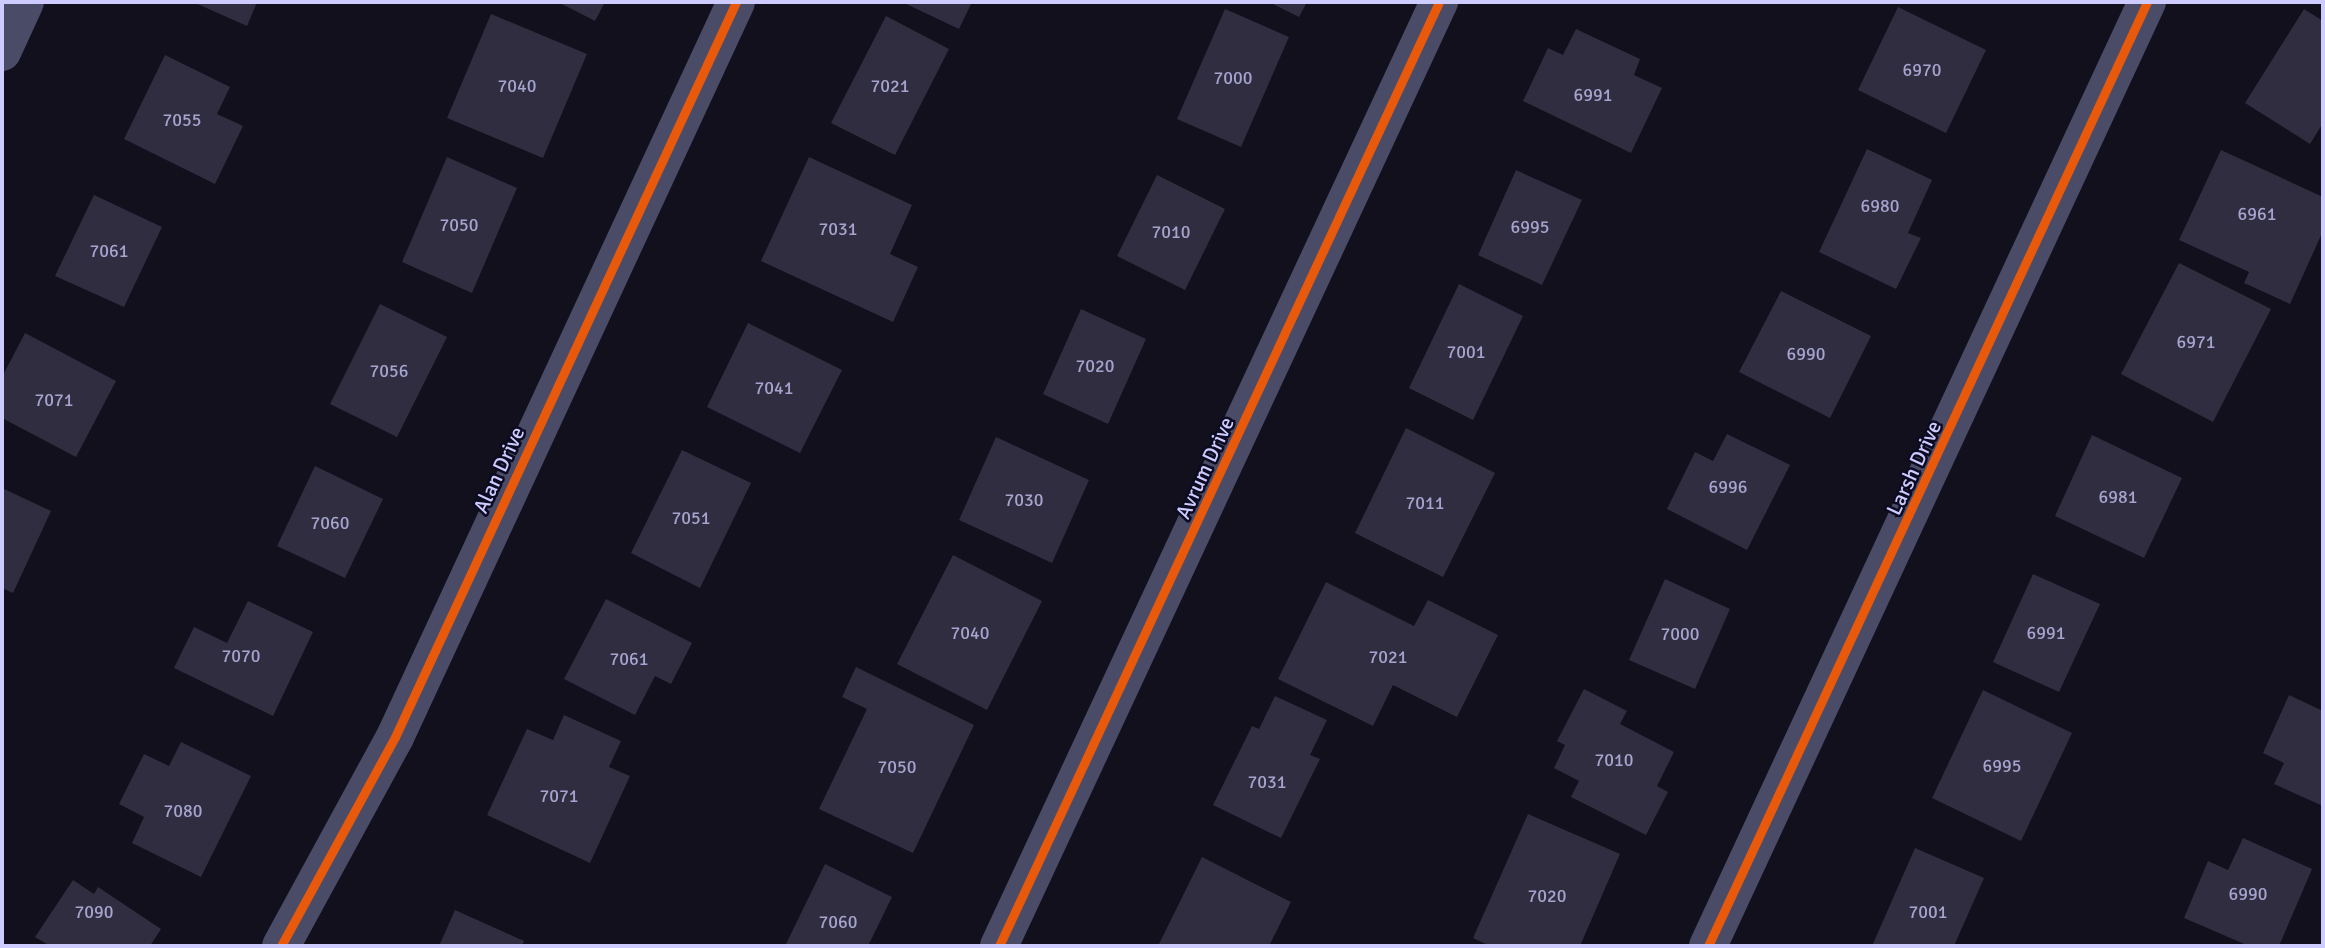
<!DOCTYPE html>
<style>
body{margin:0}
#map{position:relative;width:2325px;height:948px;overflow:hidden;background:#11101c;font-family:Signika,sans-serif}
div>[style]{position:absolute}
.building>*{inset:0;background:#2f2d3f}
.minor>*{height:38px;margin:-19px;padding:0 19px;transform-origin:19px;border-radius:19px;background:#4a4b66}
.cycleway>*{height:9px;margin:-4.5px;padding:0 4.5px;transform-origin:4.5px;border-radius:4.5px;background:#e8590c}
span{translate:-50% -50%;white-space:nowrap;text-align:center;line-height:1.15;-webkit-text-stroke:5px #0d0b21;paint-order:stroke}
.number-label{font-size:18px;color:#a6a4cf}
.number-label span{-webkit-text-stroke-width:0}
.street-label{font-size:21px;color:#cdcbff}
.frame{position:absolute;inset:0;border:4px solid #cdcbff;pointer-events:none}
</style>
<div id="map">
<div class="building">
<div style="clip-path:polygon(193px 2px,257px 2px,247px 26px)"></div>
<div style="clip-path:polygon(558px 2px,605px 2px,595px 21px)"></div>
<div style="clip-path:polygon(902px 2px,972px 2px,959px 29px)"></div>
<div style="clip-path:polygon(1269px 2px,1307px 2px,1299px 17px)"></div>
<div style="clip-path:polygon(1898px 7px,1986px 50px,1946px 133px,1858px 90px)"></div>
<div style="clip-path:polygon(1225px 9px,1289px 37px,1241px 147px,1177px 119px)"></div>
<div style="clip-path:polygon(2304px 9px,2323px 21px,2323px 123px,2310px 144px,2245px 103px)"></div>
<div style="clip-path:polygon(491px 14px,587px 54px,543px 158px,447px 118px)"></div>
<div style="clip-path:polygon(886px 16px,949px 49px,895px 155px,831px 123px)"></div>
<div style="clip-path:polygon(1576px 29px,1640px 59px,1634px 75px,1662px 88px,1631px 153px,1523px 101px,1548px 48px,1563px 55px)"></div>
<div style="clip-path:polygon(165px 55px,230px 87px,217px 114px,243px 126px,215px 184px,124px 139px)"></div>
<div style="clip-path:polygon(1867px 149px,1932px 180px,1908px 233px,1921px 238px,1896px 289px,1819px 252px)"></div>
<div style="clip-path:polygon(2221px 150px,2323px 197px,2323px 231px,2290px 304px,2244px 283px,2249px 272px,2179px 240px)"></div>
<div style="clip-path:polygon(447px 157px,517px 188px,472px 293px,402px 262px)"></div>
<div style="clip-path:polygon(809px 157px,912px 205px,890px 254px,918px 267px,893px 322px,761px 261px)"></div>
<div style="clip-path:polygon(1516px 170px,1582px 200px,1542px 285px,1478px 255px)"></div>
<div style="clip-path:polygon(1157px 175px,1225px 209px,1185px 290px,1117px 256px)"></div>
<div style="clip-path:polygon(94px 195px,162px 227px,124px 307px,55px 276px)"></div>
<div style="clip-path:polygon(2179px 263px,2271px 309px,2213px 422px,2121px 374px)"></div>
<div style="clip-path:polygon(1459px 284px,1523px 316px,1473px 420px,1409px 388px)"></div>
<div style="clip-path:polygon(1781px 291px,1871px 336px,1830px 418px,1739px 372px)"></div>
<div style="clip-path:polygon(380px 304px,447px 337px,397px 437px,330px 404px)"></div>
<div style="clip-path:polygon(1081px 309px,1146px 339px,1108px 424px,1043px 394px)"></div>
<div style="clip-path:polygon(748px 323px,842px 370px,800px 453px,707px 407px)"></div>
<div style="clip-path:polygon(25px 333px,116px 381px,76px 457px,2px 418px,2px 377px)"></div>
<div style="clip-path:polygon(1406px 428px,1495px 473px,1443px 577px,1355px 533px)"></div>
<div style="clip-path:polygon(1727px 434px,1790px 465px,1747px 550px,1667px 509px,1695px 452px,1713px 461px)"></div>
<div style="clip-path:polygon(2092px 435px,2182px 478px,2144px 558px,2055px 516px)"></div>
<div style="clip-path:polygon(996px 437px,1089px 480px,1052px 563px,959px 520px)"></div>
<div style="clip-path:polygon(682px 450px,751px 483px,700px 588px,631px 553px)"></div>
<div style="clip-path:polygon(315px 466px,383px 499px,345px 578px,277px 546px)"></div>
<div style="clip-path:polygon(2px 488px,51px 511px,13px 593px,2px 588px)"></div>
<div style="clip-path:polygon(953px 555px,1042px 601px,987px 710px,897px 664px)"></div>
<div style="clip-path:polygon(2033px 574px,2100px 604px,2059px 692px,1993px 662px)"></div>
<div style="clip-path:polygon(1665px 579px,1730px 609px,1695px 689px,1629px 660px)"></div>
<div style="clip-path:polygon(1326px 582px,1414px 626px,1428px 600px,1498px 635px,1457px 717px,1393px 685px,1373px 726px,1278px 679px)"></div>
<div style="clip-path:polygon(606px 599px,692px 643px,671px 684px,655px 676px,635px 715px,564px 679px)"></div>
<div style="clip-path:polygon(248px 601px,313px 632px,273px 716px,174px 668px,194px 627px,227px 643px)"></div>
<div style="clip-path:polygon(856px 667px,974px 725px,913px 853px,819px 809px,867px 709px,842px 697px)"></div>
<div style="clip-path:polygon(1584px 689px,1627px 711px,1620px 724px,1674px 752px,1657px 786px,1668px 792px,1646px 835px,1571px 797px,1579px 781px,1554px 768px,1565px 745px,1557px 741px)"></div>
<div style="clip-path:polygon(1983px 690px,2072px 733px,2021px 841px,1932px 798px)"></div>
<div style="clip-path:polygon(2289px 695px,2323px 711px,2323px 806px,2274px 784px,2284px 763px,2263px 753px)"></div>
<div style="clip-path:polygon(1275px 696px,1327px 720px,1310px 755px,1320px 759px,1281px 838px,1213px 805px,1252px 726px,1259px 729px)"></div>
<div style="clip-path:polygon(564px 715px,621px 741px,609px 767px,630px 776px,590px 863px,487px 815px,527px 729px,553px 740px)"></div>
<div style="clip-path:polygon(181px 742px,251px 776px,201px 877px,132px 843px,144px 817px,119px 804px,144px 754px,169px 766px)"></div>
<div style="clip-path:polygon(1528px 814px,1620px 854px,1580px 946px,1490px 946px,1473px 938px)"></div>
<div style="clip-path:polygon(2243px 838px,2312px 869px,2279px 946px,2249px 946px,2184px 918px,2208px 861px,2228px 870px)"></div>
<div style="clip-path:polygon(1915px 848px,1984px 878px,1954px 946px,1872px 946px)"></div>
<div style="clip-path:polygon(1202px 857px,1291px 902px,1269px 946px,1158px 946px)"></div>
<div style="clip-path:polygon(825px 864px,892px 897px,868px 946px,785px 946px)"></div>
<div style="clip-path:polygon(73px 880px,94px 894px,98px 887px,161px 929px,150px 946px,50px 946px,35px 937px)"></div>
<div style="clip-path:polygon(455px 910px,524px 941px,522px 946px,439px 946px)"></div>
</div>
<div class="minor">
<div style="left:2px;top:52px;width:55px;rotate:-65.3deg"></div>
<div style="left:281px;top:946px;width:238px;rotate:-61.4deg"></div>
<div style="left:395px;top:737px;width:810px;rotate:-65.11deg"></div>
<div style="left:999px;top:946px;width:1042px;rotate:-65.01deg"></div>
<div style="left:1708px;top:946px;width:1041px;rotate:-65.06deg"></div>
</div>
<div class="cycleway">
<div style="left:281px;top:946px;width:238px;rotate:-61.4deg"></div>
<div style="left:395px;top:737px;width:810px;rotate:-65.11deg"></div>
<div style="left:999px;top:946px;width:1042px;rotate:-65.01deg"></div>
<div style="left:1708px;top:946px;width:1041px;rotate:-65.06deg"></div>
</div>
<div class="number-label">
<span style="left:1922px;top:70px">6970</span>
<span style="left:1233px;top:78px">7000</span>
<span style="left:517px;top:86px">7040</span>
<span style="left:890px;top:86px">7021</span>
<span style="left:1593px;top:95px">6991</span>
<span style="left:182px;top:120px">7055</span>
<span style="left:1880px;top:206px">6980</span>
<span style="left:2257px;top:214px">6961</span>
<span style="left:459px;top:225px">7050</span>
<span style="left:1530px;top:227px">6995</span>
<span style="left:838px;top:229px">7031</span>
<span style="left:1171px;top:232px">7010</span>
<span style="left:109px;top:251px">7061</span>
<span style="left:2196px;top:342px">6971</span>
<span style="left:1466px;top:352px">7001</span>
<span style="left:1806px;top:354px">6990</span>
<span style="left:1095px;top:366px">7020</span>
<span style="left:389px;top:371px">7056</span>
<span style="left:774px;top:388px">7041</span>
<span style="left:54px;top:400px">7071</span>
<span style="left:1728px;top:487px">6996</span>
<span style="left:2118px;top:497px">6981</span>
<span style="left:1024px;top:500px">7030</span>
<span style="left:1425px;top:503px">7011</span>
<span style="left:691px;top:518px">7051</span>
<span style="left:330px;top:523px">7060</span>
<span style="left:970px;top:633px">7040</span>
<span style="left:2046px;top:633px">6991</span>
<span style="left:1680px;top:634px">7000</span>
<span style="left:241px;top:656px">7070</span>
<span style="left:1388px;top:657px">7021</span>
<span style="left:629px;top:659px">7061</span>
<span style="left:1614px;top:760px">7010</span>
<span style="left:2002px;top:766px">6995</span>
<span style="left:897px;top:767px">7050</span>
<span style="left:1267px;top:782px">7031</span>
<span style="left:559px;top:796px">7071</span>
<span style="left:183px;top:811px">7080</span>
<span style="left:2248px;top:894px">6990</span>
<span style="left:1547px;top:896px">7020</span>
<span style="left:94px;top:912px">7090</span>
<span style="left:1928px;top:912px">7001</span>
<span style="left:838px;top:922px">7060</span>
</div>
<div class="street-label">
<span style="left:1205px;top:468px;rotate:-65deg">Avrum Drive</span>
<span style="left:1914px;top:468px;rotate:-65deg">Larsh Drive</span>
<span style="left:499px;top:470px;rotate:-65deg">Alan Drive</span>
</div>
<div class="frame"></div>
</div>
